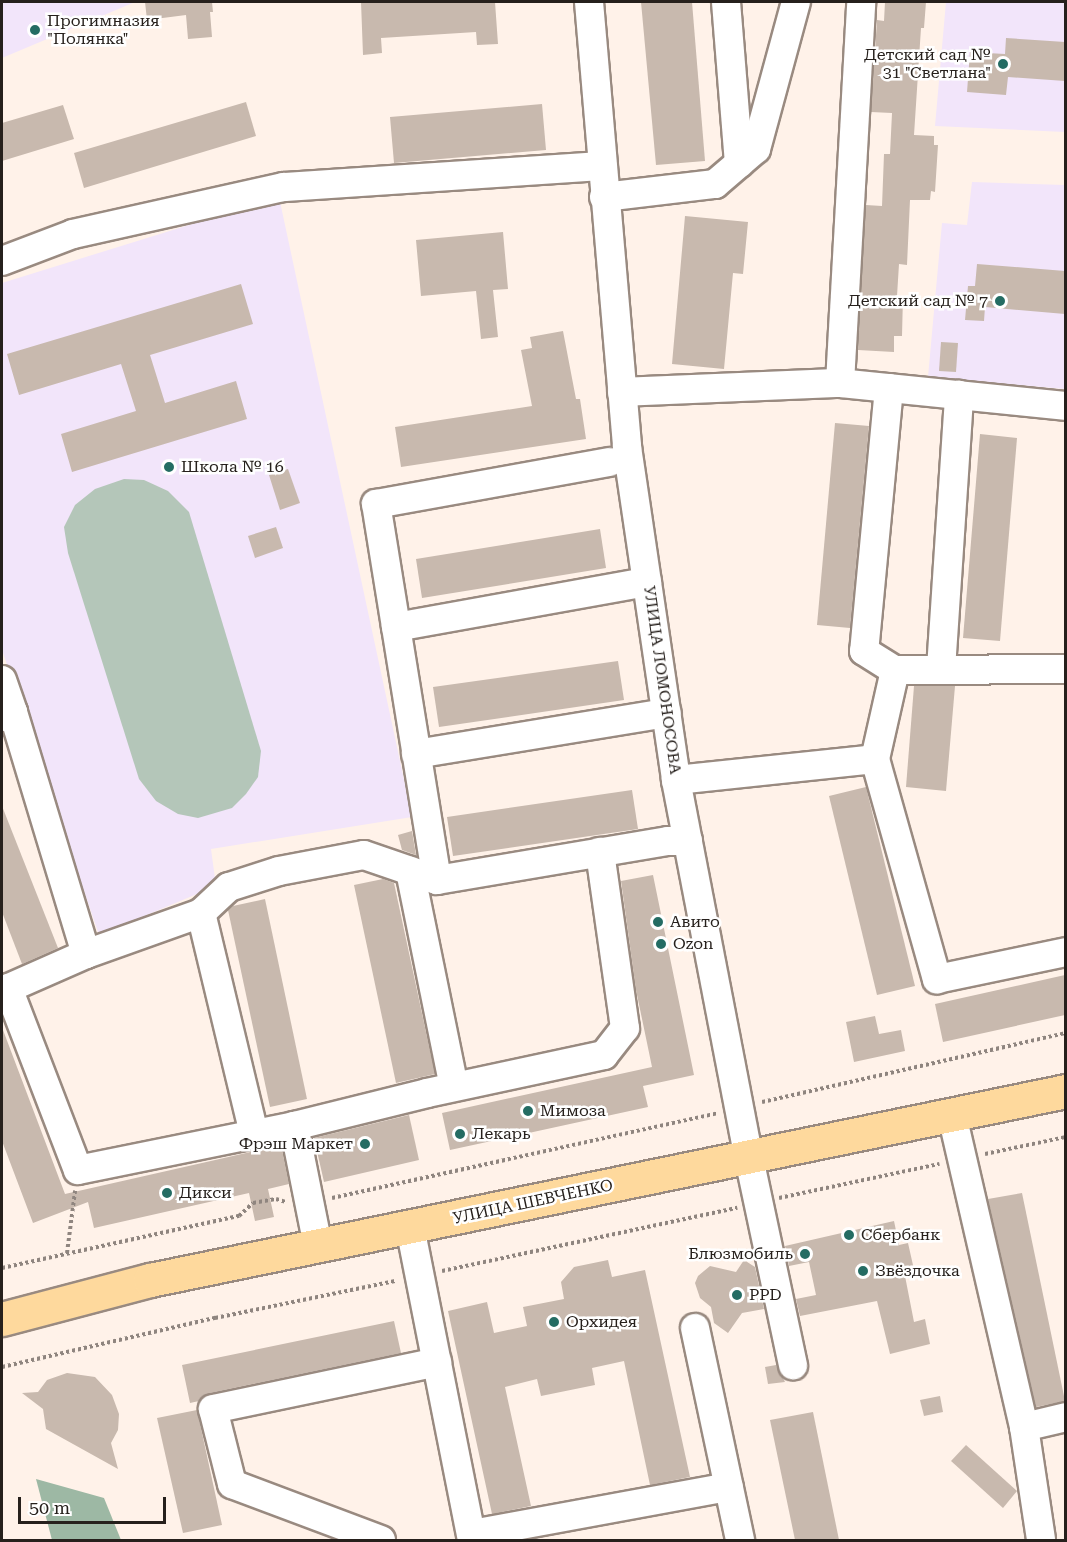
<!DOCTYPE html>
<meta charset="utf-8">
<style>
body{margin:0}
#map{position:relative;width:1067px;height:1542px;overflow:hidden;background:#fff2e9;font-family:"Roboto Serif",serif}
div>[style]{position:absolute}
.education>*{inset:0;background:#f2e5fa}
.green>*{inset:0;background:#b4c6b9}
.forest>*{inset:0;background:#9db8a4}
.building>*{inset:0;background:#c8b9ae}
.path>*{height:4px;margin-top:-2px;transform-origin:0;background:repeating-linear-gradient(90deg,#8f857f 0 3px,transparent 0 6px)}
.roads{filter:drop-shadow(2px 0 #998a80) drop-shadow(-2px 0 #998a80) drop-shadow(0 2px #998a80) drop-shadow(0 -2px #998a80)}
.minor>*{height:28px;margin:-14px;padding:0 14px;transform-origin:14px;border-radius:14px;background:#fff}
.major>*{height:33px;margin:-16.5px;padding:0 16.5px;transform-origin:16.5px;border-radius:16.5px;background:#fed99d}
.dots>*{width:16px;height:16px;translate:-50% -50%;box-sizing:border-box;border:3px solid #fff;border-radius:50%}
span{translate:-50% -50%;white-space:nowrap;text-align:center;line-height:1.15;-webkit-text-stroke:5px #fff;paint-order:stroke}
.poi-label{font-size:16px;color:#26201c}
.left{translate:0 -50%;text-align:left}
.right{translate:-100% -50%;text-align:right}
.street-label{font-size:16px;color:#26201c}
.frame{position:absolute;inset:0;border:3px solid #26201c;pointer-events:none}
.scale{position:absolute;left:18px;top:1497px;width:148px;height:27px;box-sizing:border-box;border:3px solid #26201c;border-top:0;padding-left:8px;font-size:18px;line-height:21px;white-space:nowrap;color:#26201c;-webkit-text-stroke:4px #fff;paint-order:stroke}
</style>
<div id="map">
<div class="education">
<div style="clip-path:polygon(2px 2px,135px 2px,2px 58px)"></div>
<div style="clip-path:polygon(946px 2px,1065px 2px,1065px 132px,935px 126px)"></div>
<div style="clip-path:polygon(972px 182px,1065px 185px,1065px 389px,928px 377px,942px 223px,967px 225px)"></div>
<div style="clip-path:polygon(279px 197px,412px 817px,211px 849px,216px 886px,99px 935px,2px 650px,2px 283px)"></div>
</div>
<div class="green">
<div style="clip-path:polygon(124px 479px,144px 480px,168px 491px,189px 512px,261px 751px,258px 777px,246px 794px,232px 808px,198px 818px,178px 814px,156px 801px,139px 779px,68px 553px,64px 527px,75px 505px,95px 489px)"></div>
</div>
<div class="forest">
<div style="clip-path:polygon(36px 1479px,104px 1498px,121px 1540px,52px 1540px)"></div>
</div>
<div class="building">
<div style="clip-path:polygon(145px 2px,212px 2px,213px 12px,210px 12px,212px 37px,188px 39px,186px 15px,147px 20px)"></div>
<div style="clip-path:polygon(361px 2px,495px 2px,498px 44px,477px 45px,476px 32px,381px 38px,382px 53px,363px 55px)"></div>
<div style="clip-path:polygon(641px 2px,692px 2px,705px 161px,656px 165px)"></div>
<div style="clip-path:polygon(885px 2px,926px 2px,924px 28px,921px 28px,914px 135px,934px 136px,934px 145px,938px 145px,935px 192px,931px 191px,930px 200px,910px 200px,907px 265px,899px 264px,897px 296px,903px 296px,902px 336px,894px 336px,894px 352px,858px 350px,866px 205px,882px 206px,884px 154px,890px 154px,892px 113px,871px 112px,877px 20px,884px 21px)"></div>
<div style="clip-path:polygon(1006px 38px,1065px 42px,1065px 81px,1008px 77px,1006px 95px,967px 92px,970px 52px,1005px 54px)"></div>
<div style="clip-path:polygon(246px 102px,256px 136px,84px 188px,74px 153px)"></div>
<div style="clip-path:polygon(542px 104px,546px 150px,394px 163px,390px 117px)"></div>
<div style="clip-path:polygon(63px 105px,74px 139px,2px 161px,2px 123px)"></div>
<div style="clip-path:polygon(685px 216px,748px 222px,743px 274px,733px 273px,724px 369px,672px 364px)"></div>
<div style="clip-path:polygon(503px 232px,508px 289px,493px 290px,498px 337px,481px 339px,476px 291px,421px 296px,416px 240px)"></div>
<div style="clip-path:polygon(977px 264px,1065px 271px,1065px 314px,985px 307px,984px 321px,965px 320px,968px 286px,975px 286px)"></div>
<div style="clip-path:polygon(241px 284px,253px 324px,150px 355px,165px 403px,236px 381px,247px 419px,72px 472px,61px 434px,136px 411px,121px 364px,19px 395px,7px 354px)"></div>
<div style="clip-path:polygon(563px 331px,576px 399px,580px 399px,586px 439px,401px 467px,395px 427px,532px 406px,521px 350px,532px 348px,530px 337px)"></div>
<div style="clip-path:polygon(941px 342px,958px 343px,956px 372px,939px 371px)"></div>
<div style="clip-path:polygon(835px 423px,869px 426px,850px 628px,817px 625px)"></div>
<div style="clip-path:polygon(980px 434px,1017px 438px,1000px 641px,963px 638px)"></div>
<div style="clip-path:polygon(288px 469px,300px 503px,280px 510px,269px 475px)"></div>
<div style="clip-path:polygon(276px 527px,283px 548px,255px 558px,248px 536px)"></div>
<div style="clip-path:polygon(600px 529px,606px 568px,422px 598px,416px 559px)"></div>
<div style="clip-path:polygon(618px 661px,624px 700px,439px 727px,433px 687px)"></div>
<div style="clip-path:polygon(914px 686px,955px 686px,946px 791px,906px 787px)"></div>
<div style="clip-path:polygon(866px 787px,915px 986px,877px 995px,829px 796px)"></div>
<div style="clip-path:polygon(632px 790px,638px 829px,453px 856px,447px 817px)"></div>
<div style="clip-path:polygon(2px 806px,58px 948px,22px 964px,2px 912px)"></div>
<div style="clip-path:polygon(412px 831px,416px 855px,402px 850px,398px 835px)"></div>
<div style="clip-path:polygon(653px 875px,694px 1075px,643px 1086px,648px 1107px,450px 1150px,442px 1113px,652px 1067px,636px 990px,621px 881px)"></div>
<div style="clip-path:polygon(383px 879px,394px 883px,435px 1074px,396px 1083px,354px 885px)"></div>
<div style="clip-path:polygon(265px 899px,307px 1099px,270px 1107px,228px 910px,233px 906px)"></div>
<div style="clip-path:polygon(1065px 975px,1065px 1015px,943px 1042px,935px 1004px)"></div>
<div style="clip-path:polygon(875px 1016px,879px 1034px,901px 1030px,905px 1051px,854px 1062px,846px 1022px)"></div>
<div style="clip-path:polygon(3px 1030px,65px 1194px,281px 1145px,289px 1184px,268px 1189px,274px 1217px,255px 1221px,249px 1193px,94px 1228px,88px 1202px,33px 1223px,2px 1141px)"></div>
<div style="clip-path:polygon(409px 1115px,419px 1160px,324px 1182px,314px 1138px)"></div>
<div style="clip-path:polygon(1022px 1193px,1065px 1401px,1036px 1407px,988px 1199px)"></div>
<div style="clip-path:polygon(894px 1221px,899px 1245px,908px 1243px,915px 1274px,905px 1276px,914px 1322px,925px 1319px,930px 1344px,890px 1354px,877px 1301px,800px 1316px,796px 1299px,816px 1295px,809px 1262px,789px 1266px,785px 1246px)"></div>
<div style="clip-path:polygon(608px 1260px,612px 1277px,645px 1270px,690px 1477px,650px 1485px,624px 1361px,592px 1368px,595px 1385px,541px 1396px,537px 1379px,505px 1387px,531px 1506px,492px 1514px,448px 1311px,487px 1302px,494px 1333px,527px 1326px,523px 1307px,564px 1299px,561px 1282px,574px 1267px)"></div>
<div style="clip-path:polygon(744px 1260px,755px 1267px,764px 1309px,742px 1313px,728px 1333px,714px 1323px,711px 1307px,700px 1298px,695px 1283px,698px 1276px,710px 1266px,736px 1272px)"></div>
<div style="clip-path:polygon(394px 1321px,401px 1353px,210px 1393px,199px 1401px,190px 1403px,182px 1365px)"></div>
<div style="clip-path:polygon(776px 1365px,785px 1382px,768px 1384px,765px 1367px)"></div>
<div style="clip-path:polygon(67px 1373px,95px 1377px,112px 1395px,119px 1414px,118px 1430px,111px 1443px,118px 1469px,46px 1429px,43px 1409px,22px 1393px,38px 1392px,47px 1380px)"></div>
<div style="clip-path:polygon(940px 1396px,943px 1412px,924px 1416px,920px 1400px)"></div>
<div style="clip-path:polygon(197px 1410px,222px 1525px,183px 1533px,157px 1418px)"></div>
<div style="clip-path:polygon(813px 1412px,839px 1540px,795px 1540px,770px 1420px)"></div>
<div style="clip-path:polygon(966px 1445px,1017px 1491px,1003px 1508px,951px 1461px)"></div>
</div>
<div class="path">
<div style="left:762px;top:1102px;width:312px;rotate:-12.8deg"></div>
<div style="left:985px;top:1154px;width:83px;rotate:-11.9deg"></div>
<div style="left:332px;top:1198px;width:394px;rotate:-12.4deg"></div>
<div style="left:779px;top:1198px;width:164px;rotate:-12deg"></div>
<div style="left:67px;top:1253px;width:63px;rotate:-82.6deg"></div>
<div style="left:2px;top:1268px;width:243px;rotate:-12.4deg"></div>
<div style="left:239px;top:1216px;width:19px;rotate:-43deg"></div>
<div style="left:253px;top:1203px;width:23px;rotate:-10deg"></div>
<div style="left:276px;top:1199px;width:10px;rotate:17deg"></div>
<div style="left:442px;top:1271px;width:302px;rotate:-12.1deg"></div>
<div style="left:2px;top:1367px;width:219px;rotate:-13deg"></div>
<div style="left:215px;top:1318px;width:185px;rotate:-11.6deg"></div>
</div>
<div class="roads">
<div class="minor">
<div style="left:589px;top:2px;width:447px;rotate:85.1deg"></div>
<div style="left:627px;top:447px;width:337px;rotate:81.6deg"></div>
<div style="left:676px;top:780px;width:385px;rotate:79.1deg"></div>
<div style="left:749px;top:1158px;width:212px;rotate:78deg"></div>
<div style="left:726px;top:2px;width:162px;rotate:85.4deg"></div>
<div style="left:604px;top:197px;width:112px;rotate:-6.7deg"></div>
<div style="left:715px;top:184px;width:54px;rotate:-40.5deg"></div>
<div style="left:756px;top:149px;width:152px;rotate:-74.8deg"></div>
<div style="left:2px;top:261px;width:76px;rotate:-20.8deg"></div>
<div style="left:73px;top:234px;width:216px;rotate:-12.6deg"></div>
<div style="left:284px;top:187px;width:319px;rotate:-3.8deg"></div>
<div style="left:840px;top:383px;width:227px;rotate:5.8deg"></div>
<div style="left:889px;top:388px;width:264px;rotate:95.4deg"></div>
<div style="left:864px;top:651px;width:36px;rotate:32deg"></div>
<div style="left:622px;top:392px;width:218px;rotate:-2.4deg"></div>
<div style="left:840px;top:383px;width:382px;rotate:-86.8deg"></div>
<div style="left:396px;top:627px;width:255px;rotate:-10.2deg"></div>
<div style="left:941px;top:669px;width:275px;rotate:-86.2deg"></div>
<div style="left:2px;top:680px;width:34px;rotate:71deg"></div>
<div style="left:13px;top:712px;width:12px;rotate:156deg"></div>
<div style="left:416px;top:754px;width:254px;rotate:-9.3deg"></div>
<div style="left:875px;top:759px;width:91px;rotate:-77.3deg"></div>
<div style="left:895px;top:670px;width:171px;rotate:-0.3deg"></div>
<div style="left:676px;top:780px;width:200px;rotate:-6deg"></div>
<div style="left:875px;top:759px;width:229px;rotate:74.3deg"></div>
<div style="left:937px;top:979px;width:132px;rotate:-11.8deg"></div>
<div style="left:410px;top:871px;width:220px;rotate:78.5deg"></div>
<div style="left:437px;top:880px;width:381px;rotate:-99.2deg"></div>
<div style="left:376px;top:504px;width:237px;rotate:-10.2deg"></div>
<div style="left:201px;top:913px;width:227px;rotate:76.5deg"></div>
<div style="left:86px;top:954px;width:122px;rotate:-19.6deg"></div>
<div style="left:201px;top:913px;width:38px;rotate:-43deg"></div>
<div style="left:229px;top:887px;width:52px;rotate:-17.7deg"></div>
<div style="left:279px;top:871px;width:86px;rotate:-10.7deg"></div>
<div style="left:364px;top:855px;width:77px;rotate:18.9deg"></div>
<div style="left:437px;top:880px;width:234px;rotate:-9.6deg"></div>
<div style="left:668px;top:841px;width:20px"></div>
<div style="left:8px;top:988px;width:195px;rotate:69deg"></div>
<div style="left:78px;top:1170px;width:220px;rotate:-11.5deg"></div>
<div style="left:294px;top:1126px;width:137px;rotate:-13.9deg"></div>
<div style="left:427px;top:1093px;width:181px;rotate:-12.1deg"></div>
<div style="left:604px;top:1055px;width:34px;rotate:-52deg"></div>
<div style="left:625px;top:1028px;width:178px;rotate:-98.1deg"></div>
<div style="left:2px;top:991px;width:92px;rotate:-23.8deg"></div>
<div style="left:86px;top:954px;width:253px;rotate:-106.8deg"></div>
<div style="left:952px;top:1115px;width:320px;rotate:77deg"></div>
<div style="left:1024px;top:1427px;width:114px;rotate:81.4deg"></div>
<div style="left:294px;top:1126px;width:122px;rotate:78.7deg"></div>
<div style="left:410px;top:1227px;width:319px;rotate:78.8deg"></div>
<div style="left:695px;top:1328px;width:217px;rotate:78deg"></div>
<div style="left:1024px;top:1427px;width:43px;rotate:-13.4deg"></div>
<div style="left:472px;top:1534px;width:261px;rotate:-10.4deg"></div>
<div style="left:381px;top:1540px;width:159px;rotate:-159.4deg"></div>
<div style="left:232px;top:1484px;width:77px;rotate:-104.2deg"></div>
<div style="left:213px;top:1409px;width:229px;rotate:-11.8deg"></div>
</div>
<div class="major">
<div style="left:2px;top:1319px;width:153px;rotate:-14.8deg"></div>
<div style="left:150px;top:1280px;width:935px;rotate:-11.66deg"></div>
</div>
</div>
<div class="dots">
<div style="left:35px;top:30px;background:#246c63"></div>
<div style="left:1003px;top:64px;background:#246c63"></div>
<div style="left:1000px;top:301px;background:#246c63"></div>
<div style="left:169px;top:467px;background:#246c63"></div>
<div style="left:658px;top:922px;background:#246c63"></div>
<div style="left:661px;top:944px;background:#246c63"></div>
<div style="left:528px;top:1111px;background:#246c63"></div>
<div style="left:460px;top:1134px;background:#246c63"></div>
<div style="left:365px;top:1144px;background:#246c63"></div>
<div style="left:167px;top:1193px;background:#246c63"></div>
<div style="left:849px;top:1235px;background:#246c63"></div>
<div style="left:805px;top:1254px;background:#246c63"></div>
<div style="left:863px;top:1271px;background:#246c63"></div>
<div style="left:737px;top:1295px;background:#246c63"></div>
<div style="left:554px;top:1322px;background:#246c63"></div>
</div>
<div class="poi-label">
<span class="left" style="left:47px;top:30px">Прогимназия<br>"Полянка"</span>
<span class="right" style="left:991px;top:64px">Детский сад №<br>31 "Светлана"</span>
<span class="right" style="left:988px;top:301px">Детский сад № 7</span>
<span class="left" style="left:181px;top:467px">Школа № 16</span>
<span class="left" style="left:670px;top:922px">Авито</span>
<span class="left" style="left:673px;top:944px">Ozon</span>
<span class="left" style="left:540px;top:1111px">Мимоза</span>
<span class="left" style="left:472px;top:1134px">Лекарь</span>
<span class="right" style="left:353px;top:1144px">Фрэш Маркет</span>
<span class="left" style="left:179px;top:1193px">Дикси</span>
<span class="left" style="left:861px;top:1235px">Сбербанк</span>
<span class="right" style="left:793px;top:1254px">Блюзмобиль</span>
<span class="left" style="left:875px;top:1271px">Звёздочка</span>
<span class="left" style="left:749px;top:1295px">PPD</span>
<span class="left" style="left:566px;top:1322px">Орхидея</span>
</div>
<div class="street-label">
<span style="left:662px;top:680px;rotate:82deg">УЛИЦА ЛОМОНОСОВА</span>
<span style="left:533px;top:1202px;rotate:-12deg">УЛИЦА ШЕВЧЕНКО</span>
</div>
<div class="frame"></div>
<div class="scale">50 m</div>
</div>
